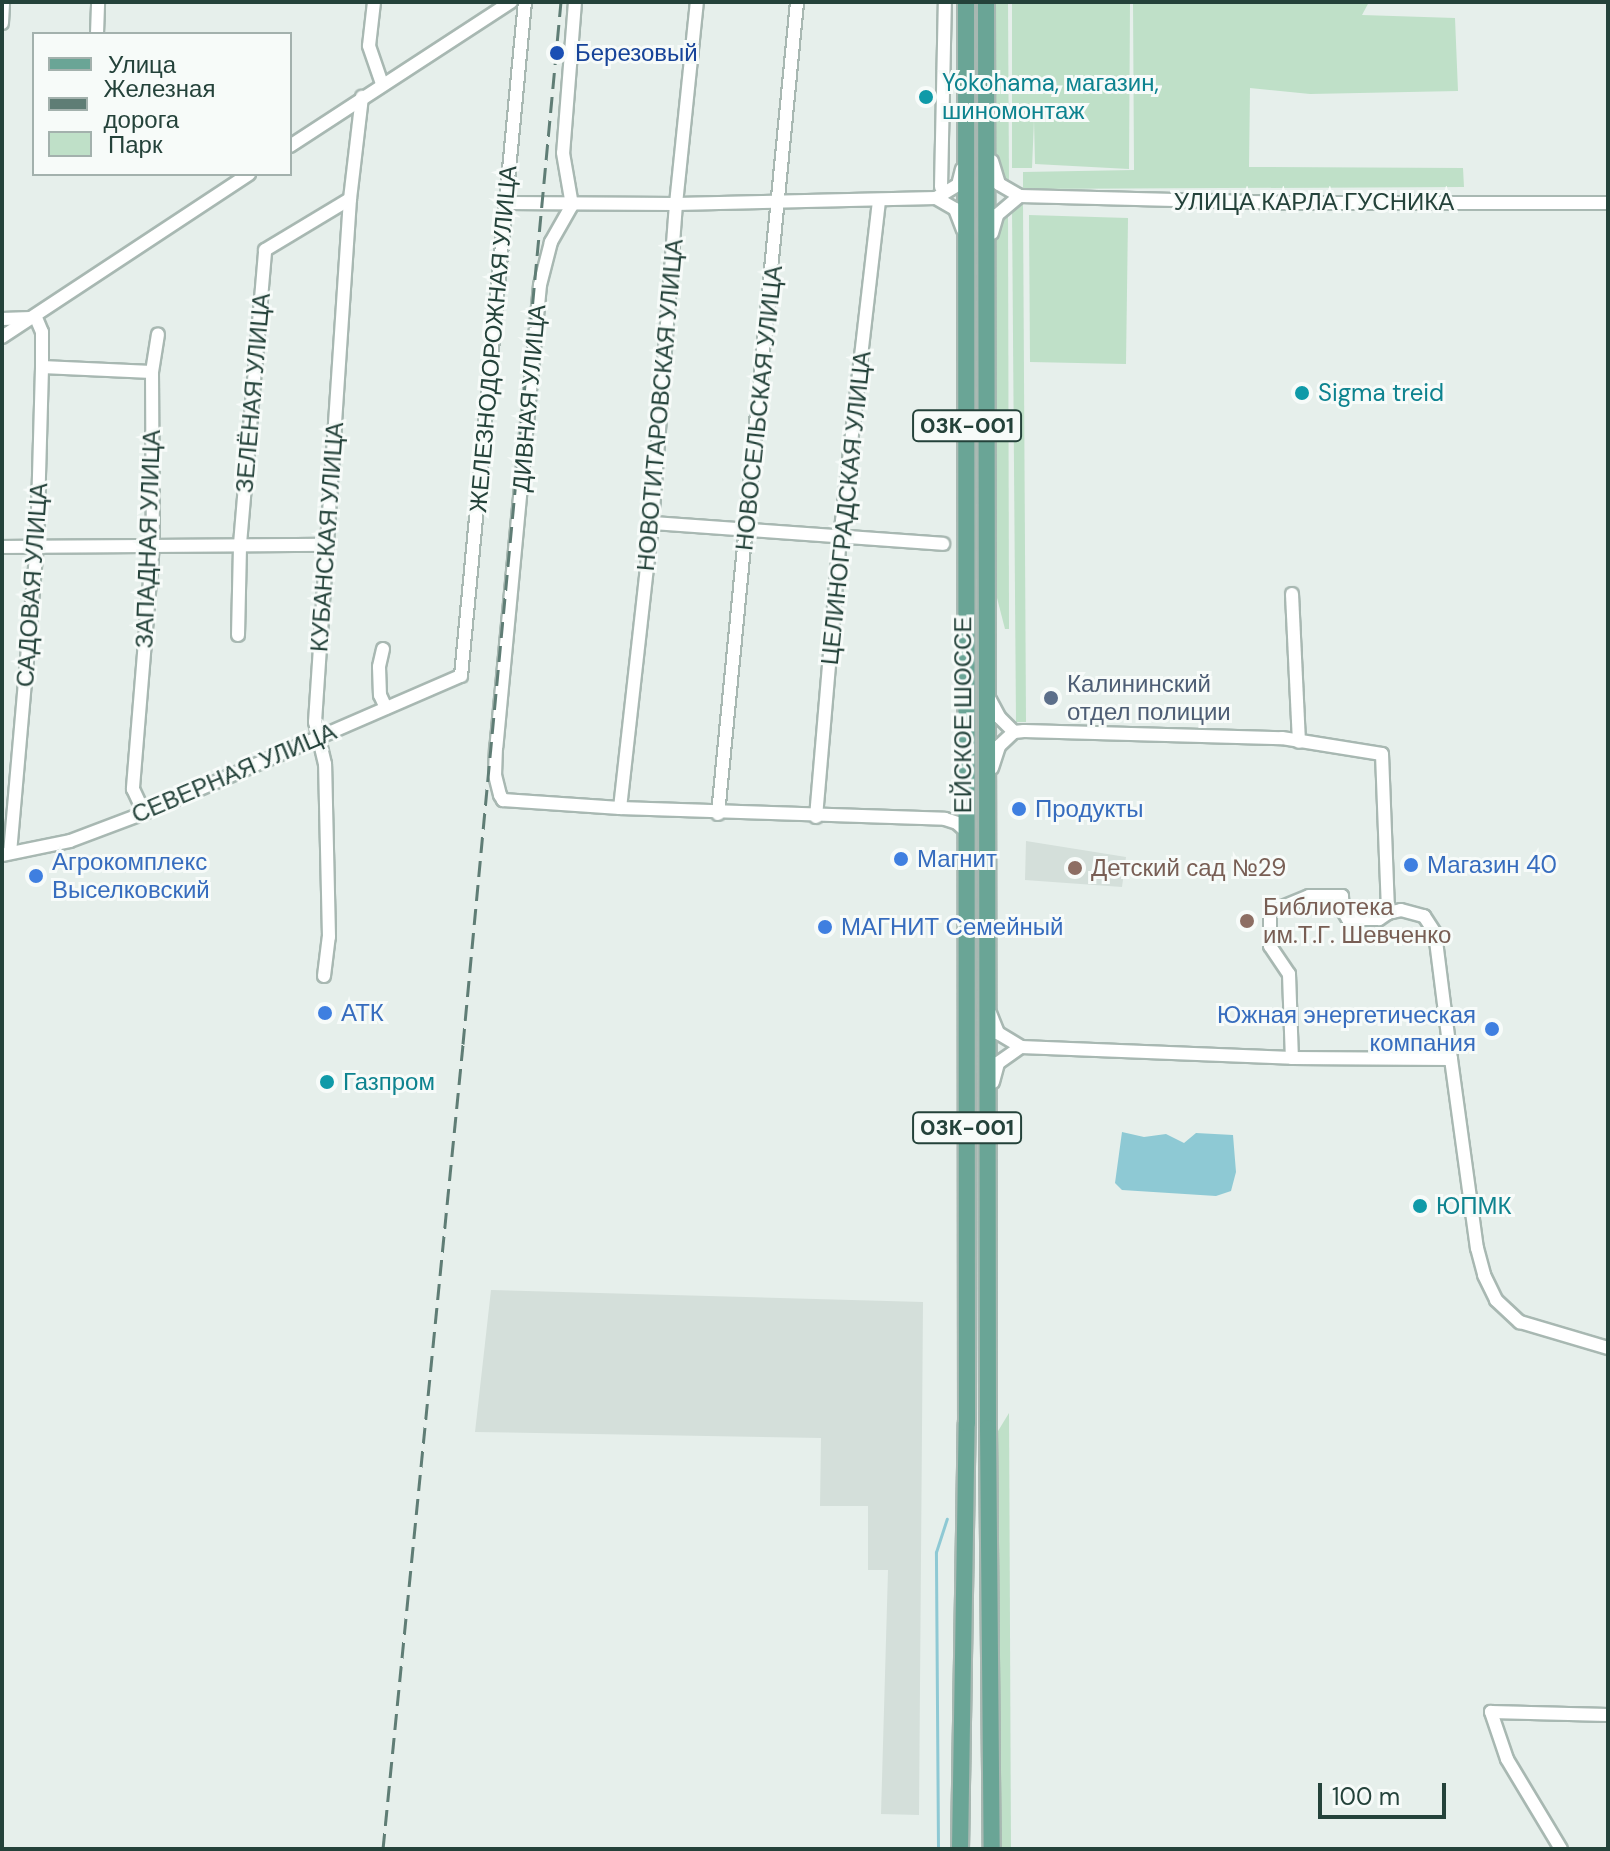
<!DOCTYPE html>
<meta charset="utf-8">
<style>
body{margin:0}
#map{position:relative;width:1610px;height:1851px;overflow:hidden;background:#e6efeb;font-family:"DM Sans",sans-serif}
div>[style]{position:absolute}
.built>*{inset:0;background:#d4dfda}
.green>*{inset:0;background:#bfe0c8}
.water>*{inset:0;background:#8ec9d4}
.stream>*{height:3px;margin:-1.5px;padding:0 1.5px;transform-origin:1.5px;border-radius:1.5px;background:#8ec9d4}
.roads{filter:drop-shadow(2px 0 #a8b8b2) drop-shadow(-2px 0 #a8b8b2) drop-shadow(0 2px #a8b8b2) drop-shadow(0 -2px #a8b8b2)}
.minor>*{height:12px;margin:-6px;padding:0 6px;transform-origin:6px;border-radius:6px;background:#fff}
.major>*{height:16px;margin:-8px;padding:0 8px;transform-origin:8px;border-radius:8px;background:#6aa596}
.rail>*{height:3px;margin-top:-1.5px;transform-origin:0;background:repeating-linear-gradient(90deg,#5f7d75 0 16px,transparent 0 24px)}
.dots>*{width:22px;height:22px;translate:-50% -50%;box-sizing:border-box;border:4px solid #f7fbf9;border-radius:50%}
span{translate:-50% -50%;white-space:nowrap;text-align:center;line-height:1.15;-webkit-text-stroke:6px #f7fbf9;paint-order:stroke}
.shield-label span{padding:2px 6px;background:#f7fbf9;border:2px solid;border-radius:6px;-webkit-text-stroke-width:0}
.shield-label{font-size:22px;color:#24423a;font-weight:700}
.transit-label{font-size:24px;color:#164399}
.left{translate:0 -50%;text-align:left}
.culture-label{font-size:24px;color:#0d838f}
.street-label{font-size:24px;color:#24423a}
.service-label{font-size:24px;color:#4e5e75}
.shop-label{font-size:24px;color:#366cbe}
.right{translate:-100% -50%;text-align:right}
.education-label{font-size:24px;color:#785e54}
.frame{position:absolute;inset:0;border:4px solid #24423a;pointer-events:none}
.legend{position:absolute;left:32px;top:32px;width:260px;height:144px;box-sizing:border-box;background:#f7fbf9;border:2px solid #a3b1ad;margin:0;padding:10px 14px;list-style:none;font-size:24px;color:#24423a}
.legend li{display:flex;align-items:center;gap:16px;height:40px}
.legend b{width:40px;border:2px solid #a3b1ad}
.scale{position:absolute;left:1318px;top:1783px;width:128px;height:36px;box-sizing:border-box;border:4px solid #24423a;border-top:0;padding-left:10px;font-size:24px;line-height:28px;white-space:nowrap;color:#24423a;-webkit-text-stroke:6px #f7fbf9;paint-order:stroke}
</style>
<div id="map">
<div class="built">
<div style="clip-path:polygon(1026px 841px,1126px 857px,1122px 887px,1025px 880px)"></div>
<div style="clip-path:polygon(491px 1290px,923px 1302px,919px 1815px,881px 1814px,888px 1570px,868px 1570px,868px 1506px,820px 1506px,821px 1438px,475px 1432px)"></div>
</div>
<div class="green">
<div style="clip-path:polygon(995px 2px,1008px 2px,1009px 187px,1001px 180px,995px 157px)"></div>
<div style="clip-path:polygon(1012px 2px,1130px 2px,1129px 169px,1035px 164px,1034px 120px,1032px 168px,1012px 168px)"></div>
<div style="clip-path:polygon(1133px 2px,1369px 2px,1362px 15px,1455px 18px,1458px 91px,1310px 94px,1250px 88px,1249px 167px,1463px 168px,1464px 187px,1023px 189px,1023px 172px,1134px 170px)"></div>
<div style="clip-path:polygon(1023px 204px,1026px 722px,1016px 722px,1012px 207px)"></div>
<div style="clip-path:polygon(1008px 210px,1009px 629px,1005px 629px,996px 594px,996px 231px)"></div>
<div style="clip-path:polygon(1029px 215px,1128px 218px,1126px 364px,1030px 362px)"></div>
<div style="clip-path:polygon(1009px 1413px,1011px 1849px,999px 1849px,995px 1436px)"></div>
</div>
<div class="water">
<div style="clip-path:polygon(1122px 1132px,1144px 1137px,1166px 1134px,1184px 1143px,1196px 1133px,1233px 1135px,1236px 1172px,1231px 1191px,1216px 1196px,1122px 1190px,1115px 1183px)"></div>
</div>
<div class="stream">
<div style="left:938px;top:1849px;width:297px;rotate:-90.4deg"></div>
<div style="left:936px;top:1552px;width:35px;rotate:-72deg"></div>
</div>
<div class="roads">
<div class="minor">
<div style="left:374px;top:2px;width:44px;rotate:96.5deg"></div>
<div style="left:369px;top:46px;width:39px;rotate:71deg"></div>
<div style="left:575px;top:2px;width:151px;rotate:94.5deg"></div>
<div style="left:563px;top:153px;width:53px;rotate:80.2deg"></div>
<div style="left:572px;top:205px;width:43px;rotate:119.6deg"></div>
<div style="left:551px;top:242px;width:44px;rotate:104.3deg"></div>
<div style="left:540px;top:285px;width:464px;rotate:95.4deg"></div>
<div style="left:496px;top:747px;width:28px;rotate:92deg"></div>
<div style="left:495px;top:775px;width:21px;rotate:76deg"></div>
<div style="left:500px;top:795px;width:6px;rotate:59deg"></div>
<div style="left:503px;top:800px;width:117px;rotate:3.9deg"></div>
<div style="left:620px;top:808px;width:325px;rotate:1.9deg"></div>
<div style="left:945px;top:819px;width:13px;rotate:18deg"></div>
<div style="left:957px;top:823px;width:13px;rotate:42deg"></div>
<div style="left:2px;top:23px;width:21px;rotate:-87deg"></div>
<div style="left:97px;top:34px;width:32px;rotate:-88deg"></div>
<div style="left:290px;top:146px;width:264px;rotate:-33.1deg"></div>
<div style="left:992px;top:161px;width:24px;rotate:73deg"></div>
<div style="left:999px;top:184px;width:24px;rotate:30deg"></div>
<div style="left:1020px;top:196px;width:261px;rotate:1.5deg"></div>
<div style="left:1281px;top:203px;width:327px"></div>
<div style="left:941px;top:187px;width:185px;rotate:-88.8deg"></div>
<div style="left:936px;top:198px;width:22px;rotate:30deg"></div>
<div style="left:955px;top:209px;width:22px;rotate:69deg"></div>
<div style="left:506px;top:203px;width:170px;rotate:0.3deg"></div>
<div style="left:676px;top:204px;width:260px;rotate:-1.3deg"></div>
<div style="left:936px;top:198px;width:26px;rotate:-31deg"></div>
<div style="left:958px;top:185px;width:16px;rotate:-76deg"></div>
<div style="left:992px;top:233px;width:19px;rotate:-74deg"></div>
<div style="left:997px;top:215px;width:30px;rotate:-40deg"></div>
<div style="left:2px;top:319px;width:29px;rotate:-2deg"></div>
<div style="left:2px;top:337px;width:296px;rotate:-33.4deg"></div>
<div style="left:42px;top:367px;width:110px;rotate:2.6deg"></div>
<div style="left:152px;top:372px;width:172px;rotate:89.7deg"></div>
<div style="left:153px;top:544px;width:246px;rotate:94.7deg"></div>
<div style="left:133px;top:789px;width:26px;rotate:65deg"></div>
<div style="left:152px;top:372px;width:38px;rotate:-81deg"></div>
<div style="left:652px;top:523px;width:292px;rotate:4.1deg"></div>
<div style="left:2px;top:547px;width:324px;rotate:-0.4deg"></div>
<div style="left:1292px;top:594px;width:148px;rotate:87.3deg"></div>
<div style="left:238px;top:635px;width:91px;rotate:-88.7deg"></div>
<div style="left:240px;top:544px;width:295px;rotate:-85.1deg"></div>
<div style="left:265px;top:250px;width:99px;rotate:-31deg"></div>
<div style="left:383px;top:649px;width:18px;rotate:103deg"></div>
<div style="left:379px;top:667px;width:28px;rotate:88deg"></div>
<div style="left:380px;top:695px;width:14px;rotate:65deg"></div>
<div style="left:988px;top:696px;width:24px;rotate:62deg"></div>
<div style="left:999px;top:717px;width:21px;rotate:45deg"></div>
<div style="left:992px;top:768px;width:23px;rotate:-72deg"></div>
<div style="left:999px;top:746px;width:21px;rotate:-43deg"></div>
<div style="left:1014px;top:732px;width:10px;rotate:-6deg"></div>
<div style="left:1024px;top:731px;width:258px;rotate:1.6deg"></div>
<div style="left:1282px;top:738px;width:101px;rotate:9.1deg"></div>
<div style="left:1382px;top:754px;width:159px;rotate:87.8deg"></div>
<div style="left:1388px;top:913px;width:11px;rotate:146deg"></div>
<div style="left:1379px;top:919px;width:31px;rotate:180deg"></div>
<div style="left:1348px;top:919px;width:9px;rotate:-122deg"></div>
<div style="left:1343px;top:911px;width:15px;rotate:-94deg"></div>
<div style="left:1342px;top:896px;width:33px;rotate:180deg"></div>
<div style="left:1309px;top:896px;width:42px;rotate:157.7deg"></div>
<div style="left:1270px;top:912px;width:34px;rotate:90deg"></div>
<div style="left:1270px;top:946px;width:34px;rotate:56deg"></div>
<div style="left:1289px;top:974px;width:84px;rotate:88deg"></div>
<div style="left:620px;top:808px;width:287px;rotate:-83.6deg"></div>
<div style="left:652px;top:523px;width:320px;rotate:-85.7deg"></div>
<div style="left:676px;top:204px;width:203px;rotate:-84.1deg"></div>
<div style="left:718px;top:814px;width:816px;rotate:-84.44deg"></div>
<div style="left:816px;top:817px;width:280px;rotate:-85.1deg"></div>
<div style="left:840px;top:538px;width:340px;rotate:-83.4deg"></div>
<div style="left:10px;top:853px;width:307px;rotate:-85deg"></div>
<div style="left:37px;top:547px;width:180px;rotate:-88.4deg"></div>
<div style="left:42px;top:367px;width:35px;rotate:-90deg"></div>
<div style="left:42px;top:332px;width:15px;rotate:-113deg"></div>
<div style="left:2px;top:855px;width:69px;rotate:-11.6deg"></div>
<div style="left:70px;top:841px;width:79px;rotate:-20.7deg"></div>
<div style="left:144px;top:813px;width:345px;rotate:-23.4deg"></div>
<div style="left:461px;top:676px;width:677px;rotate:-84.58deg"></div>
<div style="left:1388px;top:913px;width:13px;rotate:-13deg"></div>
<div style="left:1401px;top:910px;width:24px;rotate:15deg"></div>
<div style="left:1424px;top:916px;width:20px;rotate:57deg"></div>
<div style="left:1435px;top:933px;width:127px;rotate:82.8deg"></div>
<div style="left:324px;top:976px;width:39px;rotate:-83deg"></div>
<div style="left:329px;top:937px;width:173px;rotate:-91.3deg"></div>
<div style="left:325px;top:764px;width:43px;rotate:-103.4deg"></div>
<div style="left:315px;top:722px;width:524px;rotate:-86.17deg"></div>
<div style="left:350px;top:199px;width:103px;rotate:-83.3deg"></div>
<div style="left:990px;top:1013px;width:22px;rotate:68deg"></div>
<div style="left:998px;top:1033px;width:27px;rotate:31deg"></div>
<div style="left:993px;top:1082px;width:20px;rotate:-75deg"></div>
<div style="left:998px;top:1063px;width:28px;rotate:-35deg"></div>
<div style="left:1021px;top:1047px;width:271px;rotate:2.3deg"></div>
<div style="left:1292px;top:1058px;width:159px;rotate:0.4deg"></div>
<div style="left:1451px;top:1059px;width:191px;rotate:82.2deg"></div>
<div style="left:1477px;top:1248px;width:28px;rotate:75deg"></div>
<div style="left:1484px;top:1275px;width:28px;rotate:64deg"></div>
<div style="left:1496px;top:1300px;width:33px;rotate:43deg"></div>
<div style="left:1520px;top:1322px;width:92px;rotate:16.5deg"></div>
<div style="left:1561px;top:1849px;width:105px;rotate:-121deg"></div>
<div style="left:1507px;top:1759px;width:50px;rotate:-108.8deg"></div>
<div style="left:1491px;top:1712px;width:117px;rotate:1.5deg"></div>
</div>
<div class="major">
<div style="left:986px;top:2px;width:1426px;rotate:89.92deg"></div>
<div style="left:988px;top:1428px;width:421px;rotate:89.5deg"></div>
<div style="left:960px;top:1849px;width:426px;rotate:-89.1deg"></div>
<div style="left:967px;top:1423px;width:1421px;rotate:-90.04deg"></div>
</div>
</div>
<div class="rail">
<div style="left:383px;top:1849px;width:809px;rotate:-84.32deg"></div>
<div style="left:463px;top:1044px;width:1047px;rotate:-84.63deg"></div>
</div>
<div class="dots">
<div style="left:557px;top:53px;background:#1a4fb4"></div>
<div style="left:926px;top:97px;background:#0f9aa8"></div>
<div style="left:1302px;top:393px;background:#0f9aa8"></div>
<div style="left:1051px;top:698px;background:#5c6f8a"></div>
<div style="left:1019px;top:809px;background:#3f7fe0"></div>
<div style="left:901px;top:859px;background:#3f7fe0"></div>
<div style="left:1411px;top:865px;background:#3f7fe0"></div>
<div style="left:1075px;top:868px;background:#8d6e63"></div>
<div style="left:36px;top:876px;background:#3f7fe0"></div>
<div style="left:1247px;top:921px;background:#8d6e63"></div>
<div style="left:825px;top:927px;background:#3f7fe0"></div>
<div style="left:325px;top:1013px;background:#3f7fe0"></div>
<div style="left:1492px;top:1029px;background:#3f7fe0"></div>
<div style="left:327px;top:1082px;background:#0f9aa8"></div>
<div style="left:1420px;top:1206px;background:#0f9aa8"></div>
</div>
<div class="shield-label">
<span style="left:967px;top:426px">03К-001</span>
<span style="left:967px;top:1128px">03К-001</span>
</div>
<div class="transit-label">
<span class="left" style="left:575px;top:53px">Березовый</span>
</div>
<div class="culture-label">
<span class="left" style="left:942px;top:97px">Yokohama, магазин,<br>шиномонтаж</span>
<span class="left" style="left:1318px;top:393px">Sigma treid</span>
<span class="left" style="left:343px;top:1082px">Газпром</span>
<span class="left" style="left:1436px;top:1206px">ЮПМК</span>
</div>
<div class="street-label">
<span style="left:1314px;top:202px">УЛИЦА КАРЛА ГУСНИКА</span>
<span style="left:493px;top:339px;rotate:-85deg">ЖЕЛЕЗНОДОРОЖНАЯ УЛИЦА</span>
<span style="left:253px;top:393px;rotate:-85deg">ЗЕЛЁНАЯ УЛИЦА</span>
<span style="left:529px;top:398px;rotate:-85deg">ДИВНАЯ УЛИЦА</span>
<span style="left:660px;top:405px;rotate:-85deg">НОВОТИТАРОВСКАЯ УЛИЦА</span>
<span style="left:759px;top:408px;rotate:-84deg">НОВОСЕЛЬСКАЯ УЛИЦА</span>
<span style="left:846px;top:508px;rotate:-84deg">ЦЕЛИНОГРАДСКАЯ УЛИЦА</span>
<span style="left:327px;top:537px;rotate:-86deg">КУБАНСКАЯ УЛИЦА</span>
<span style="left:148px;top:539px;rotate:-88deg">ЗАПАДНАЯ УЛИЦА</span>
<span style="left:32px;top:585px;rotate:-86deg">САДОВАЯ УЛИЦА</span>
<span style="left:963px;top:715px;rotate:-90deg">ЕЙСКОЕ ШОССЕ</span>
<span style="left:234px;top:773px;rotate:-23deg">СЕВЕРНАЯ УЛИЦА</span>
</div>
<div class="service-label">
<span class="left" style="left:1067px;top:698px">Калининский<br>отдел полиции</span>
</div>
<div class="shop-label">
<span class="left" style="left:1035px;top:809px">Продукты</span>
<span class="left" style="left:917px;top:859px">Магнит</span>
<span class="left" style="left:52px;top:876px">Агрокомплекс<br>Выселковский</span>
<span class="left" style="left:1427px;top:865px">Магазин 40</span>
<span class="left" style="left:841px;top:927px">МАГНИТ Семейный</span>
<span class="left" style="left:341px;top:1013px">АТК</span>
<span class="right" style="left:1476px;top:1029px">Южная энергетическая<br>компания</span>
</div>
<div class="education-label">
<span class="left" style="left:1091px;top:868px">Детский сад №29</span>
<span class="left" style="left:1263px;top:921px">Библиотека<br>им.Т.Г. Шевченко</span>
</div>
<div class="frame"></div>
<ul class="legend">
<li><b style="height:10px;background:#6aa596"></b>Улица</li>
<li><b style="height:10px;background:#5f7d75"></b>Железная дорога</li>
<li><b style="height:22px;background:#bfe0c8"></b>Парк</li>
</ul>
<div class="scale">100 m</div>
</div>
